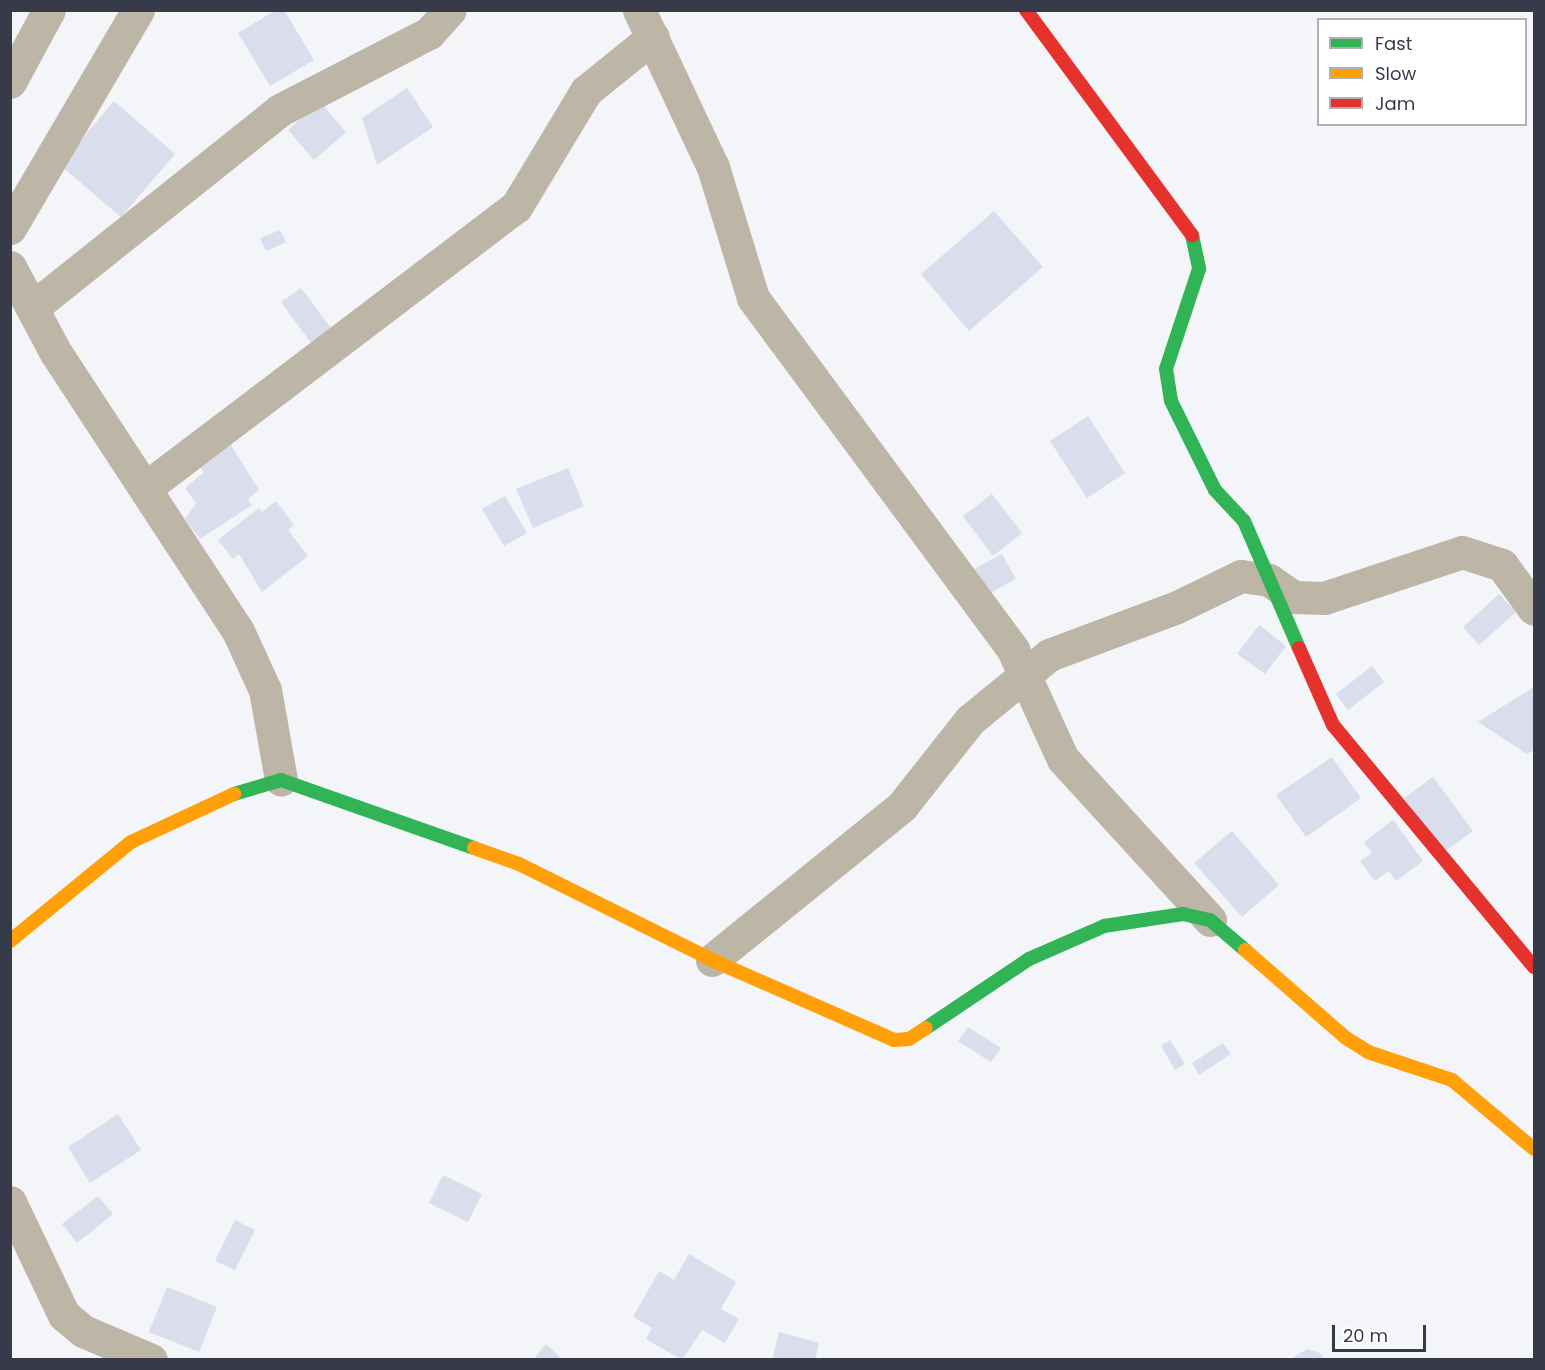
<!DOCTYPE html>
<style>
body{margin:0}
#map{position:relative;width:1545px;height:1370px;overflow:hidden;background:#f4f5f9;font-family:Poppins,sans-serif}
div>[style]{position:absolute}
.building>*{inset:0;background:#d9ddec}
.street>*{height:33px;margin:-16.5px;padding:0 16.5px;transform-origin:16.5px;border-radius:16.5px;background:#bdb5a5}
.fast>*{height:14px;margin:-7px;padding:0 7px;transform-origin:7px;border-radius:7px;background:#30b455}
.slow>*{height:14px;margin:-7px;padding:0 7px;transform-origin:7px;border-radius:7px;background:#ff9f0a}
.jam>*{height:14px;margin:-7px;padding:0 7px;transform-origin:7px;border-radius:7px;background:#e5322d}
span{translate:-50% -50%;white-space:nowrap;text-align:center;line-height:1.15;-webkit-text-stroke:5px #fff;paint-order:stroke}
.frame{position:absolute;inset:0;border:12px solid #373b49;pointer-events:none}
.legend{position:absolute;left:1317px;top:18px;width:210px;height:108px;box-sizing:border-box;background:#fff;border:2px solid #afb1b6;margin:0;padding:8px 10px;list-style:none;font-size:18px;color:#373b49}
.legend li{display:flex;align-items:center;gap:12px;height:30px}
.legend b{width:30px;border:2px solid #afb1b6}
.scale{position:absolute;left:1332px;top:1325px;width:94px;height:27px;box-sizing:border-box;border:3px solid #373b49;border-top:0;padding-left:8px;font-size:18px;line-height:21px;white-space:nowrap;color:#373b49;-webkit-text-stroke:4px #fff;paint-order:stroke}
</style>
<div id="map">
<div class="building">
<div style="clip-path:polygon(276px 10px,284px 10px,314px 60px,270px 86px,238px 33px)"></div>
<div style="clip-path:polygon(407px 88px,433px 127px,377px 165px,362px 118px)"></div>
<div style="clip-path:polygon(114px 101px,175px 154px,121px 217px,60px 165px)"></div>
<div style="clip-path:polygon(320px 102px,346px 132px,314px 160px,288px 130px)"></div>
<div style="clip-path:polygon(994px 211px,1043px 267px,969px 331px,921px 274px)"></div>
<div style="clip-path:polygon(280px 230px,286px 242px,266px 251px,260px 238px)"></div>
<div style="clip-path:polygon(301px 288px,331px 328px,311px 343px,281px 302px)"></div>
<div style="clip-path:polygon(1088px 416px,1125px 473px,1087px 498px,1050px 441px)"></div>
<div style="clip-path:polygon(229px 442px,259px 490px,248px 499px,252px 505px,200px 539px,185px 519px,196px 503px,185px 488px,204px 472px,199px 466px)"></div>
<div style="clip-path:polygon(568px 468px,584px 506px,533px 528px,516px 489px)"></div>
<div style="clip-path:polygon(992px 494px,1022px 533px,993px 556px,963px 516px)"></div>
<div style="clip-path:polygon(505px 496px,527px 533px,504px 546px,482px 509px)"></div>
<div style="clip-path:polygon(276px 501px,294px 525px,288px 530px,308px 556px,262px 592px,239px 554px,233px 559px,218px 540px,259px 508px,262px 512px)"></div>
<div style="clip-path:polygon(1002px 554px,1016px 579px,988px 594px,974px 569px)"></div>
<div style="clip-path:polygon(1499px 594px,1516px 612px,1479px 645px,1463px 627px)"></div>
<div style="clip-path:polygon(1259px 625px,1286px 646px,1265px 674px,1237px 654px)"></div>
<div style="clip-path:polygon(1372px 666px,1384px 682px,1348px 710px,1336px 694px)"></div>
<div style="clip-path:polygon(1534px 687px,1534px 750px,1527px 754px,1478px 722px)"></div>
<div style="clip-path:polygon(1332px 757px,1361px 798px,1306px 837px,1276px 795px)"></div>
<div style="clip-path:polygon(1433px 777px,1473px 831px,1444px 852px,1404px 798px)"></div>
<div style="clip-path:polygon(1393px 820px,1423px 861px,1396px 881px,1389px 871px,1375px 881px,1360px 861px,1372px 853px,1364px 842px)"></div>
<div style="clip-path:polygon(1232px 831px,1279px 885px,1242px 917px,1194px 863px)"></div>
<div style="clip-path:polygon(968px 1027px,1001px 1048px,991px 1062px,958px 1041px)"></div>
<div style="clip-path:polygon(1170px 1040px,1185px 1064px,1175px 1070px,1161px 1046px)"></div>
<div style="clip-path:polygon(1223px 1043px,1231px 1054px,1199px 1075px,1192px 1063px)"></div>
<div style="clip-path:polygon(118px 1114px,141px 1150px,90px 1183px,68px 1147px)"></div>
<div style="clip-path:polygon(443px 1175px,482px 1194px,468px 1222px,429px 1203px)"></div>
<div style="clip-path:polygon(98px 1196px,113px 1214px,77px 1243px,62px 1224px)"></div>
<div style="clip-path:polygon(235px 1220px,255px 1230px,235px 1270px,215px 1261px)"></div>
<div style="clip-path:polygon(689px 1254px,736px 1282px,721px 1309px,739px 1319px,725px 1343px,702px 1330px,682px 1360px,646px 1339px,652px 1328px,633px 1317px,659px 1271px,674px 1280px)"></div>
<div style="clip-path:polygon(167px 1287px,217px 1307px,199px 1352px,149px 1332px)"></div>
<div style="clip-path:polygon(779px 1332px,819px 1343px,815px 1360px,772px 1360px)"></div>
<div style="clip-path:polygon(546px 1344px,563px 1360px,533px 1360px)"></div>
<div style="clip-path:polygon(1307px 1349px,1320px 1353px,1326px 1360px,1289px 1360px)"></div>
</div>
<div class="street">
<div style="left:639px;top:10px;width:174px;rotate:64.8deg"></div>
<div style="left:713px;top:167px;width:137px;rotate:73deg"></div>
<div style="left:753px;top:298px;width:438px;rotate:53.5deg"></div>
<div style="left:1013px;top:650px;width:120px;rotate:65.4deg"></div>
<div style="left:1063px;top:759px;width:218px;rotate:47.6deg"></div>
<div style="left:10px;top:82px;width:82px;rotate:-61.6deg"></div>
<div style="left:10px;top:228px;width:253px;rotate:-59.6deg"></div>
<div style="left:10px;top:267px;width:98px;rotate:61.9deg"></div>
<div style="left:56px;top:353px;width:332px;rotate:56.8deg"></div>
<div style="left:238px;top:631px;width:65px;rotate:65.4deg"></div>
<div style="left:265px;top:690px;width:91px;rotate:79.9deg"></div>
<div style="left:32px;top:308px;width:317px;rotate:-38.6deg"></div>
<div style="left:280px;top:110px;width:168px;rotate:-27.3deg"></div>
<div style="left:429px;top:33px;width:31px;rotate:-48deg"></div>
<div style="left:148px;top:486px;width:462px;rotate:-37.2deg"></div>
<div style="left:516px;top:207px;width:135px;rotate:-58.9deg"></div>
<div style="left:586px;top:91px;width:86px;rotate:-38.9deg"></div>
<div style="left:712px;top:960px;width:245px;rotate:-39deg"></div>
<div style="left:902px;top:806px;width:110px;rotate:-51.7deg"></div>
<div style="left:970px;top:720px;width:102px;rotate:-39.4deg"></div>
<div style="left:1049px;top:655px;width:134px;rotate:-20.5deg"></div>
<div style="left:1175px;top:608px;width:73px;rotate:-25.9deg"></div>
<div style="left:1241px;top:576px;width:28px;rotate:8deg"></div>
<div style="left:1269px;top:580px;width:29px;rotate:35deg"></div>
<div style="left:1293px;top:597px;width:31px;rotate:2deg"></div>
<div style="left:1324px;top:598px;width:145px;rotate:-18.4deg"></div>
<div style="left:1462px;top:552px;width:42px;rotate:18deg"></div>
<div style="left:1502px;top:565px;width:54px;rotate:54deg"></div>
<div style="left:10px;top:1202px;width:125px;rotate:64.5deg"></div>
<div style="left:64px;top:1315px;width:25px;rotate:40deg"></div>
<div style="left:83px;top:1331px;width:74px;rotate:23.1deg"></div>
</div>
<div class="fast">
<div style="left:1192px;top:235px;width:35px;rotate:78deg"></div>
<div style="left:1199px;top:269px;width:105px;rotate:108.3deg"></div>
<div style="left:1166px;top:369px;width:32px;rotate:81deg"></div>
<div style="left:1171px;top:401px;width:99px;rotate:63.7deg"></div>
<div style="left:1215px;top:490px;width:42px;rotate:46.9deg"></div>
<div style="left:1244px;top:521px;width:138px;rotate:66.6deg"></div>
<div style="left:234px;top:794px;width:49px;rotate:-16.6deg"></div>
<div style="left:281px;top:780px;width:205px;rotate:19.4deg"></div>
<div style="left:926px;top:1028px;width:124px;rotate:-33.8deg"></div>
<div style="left:1029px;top:959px;width:82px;rotate:-23.7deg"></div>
<div style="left:1104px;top:926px;width:80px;rotate:-8.6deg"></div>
<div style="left:1183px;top:914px;width:28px;rotate:13deg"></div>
<div style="left:1210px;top:920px;width:46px;rotate:40.6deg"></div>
</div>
<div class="slow">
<div style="left:474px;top:848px;width:48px;rotate:19.6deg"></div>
<div style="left:519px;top:864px;width:216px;rotate:26.4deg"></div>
<div style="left:712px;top:960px;width:199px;rotate:23.7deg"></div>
<div style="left:894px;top:1040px;width:15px;rotate:-4deg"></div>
<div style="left:909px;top:1039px;width:20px;rotate:-33deg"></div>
<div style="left:10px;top:941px;width:156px;rotate:-39.3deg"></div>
<div style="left:131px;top:842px;width:114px;rotate:-25deg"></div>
<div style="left:1245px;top:950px;width:134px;rotate:41.1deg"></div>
<div style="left:1346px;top:1038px;width:26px;rotate:32deg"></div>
<div style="left:1368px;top:1052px;width:89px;rotate:18.4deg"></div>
<div style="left:1452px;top:1080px;width:107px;rotate:40.1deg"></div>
</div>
<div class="jam">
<div style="left:1026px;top:10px;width:280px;rotate:53.6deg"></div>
<div style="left:1299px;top:648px;width:84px;rotate:66.2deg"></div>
<div style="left:1333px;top:725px;width:315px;rotate:50.3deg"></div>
</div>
<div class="frame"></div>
<ul class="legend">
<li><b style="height:8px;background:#30b455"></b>Fast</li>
<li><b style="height:8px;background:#ff9f0a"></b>Slow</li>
<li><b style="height:8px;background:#e5322d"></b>Jam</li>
</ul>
<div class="scale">20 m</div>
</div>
